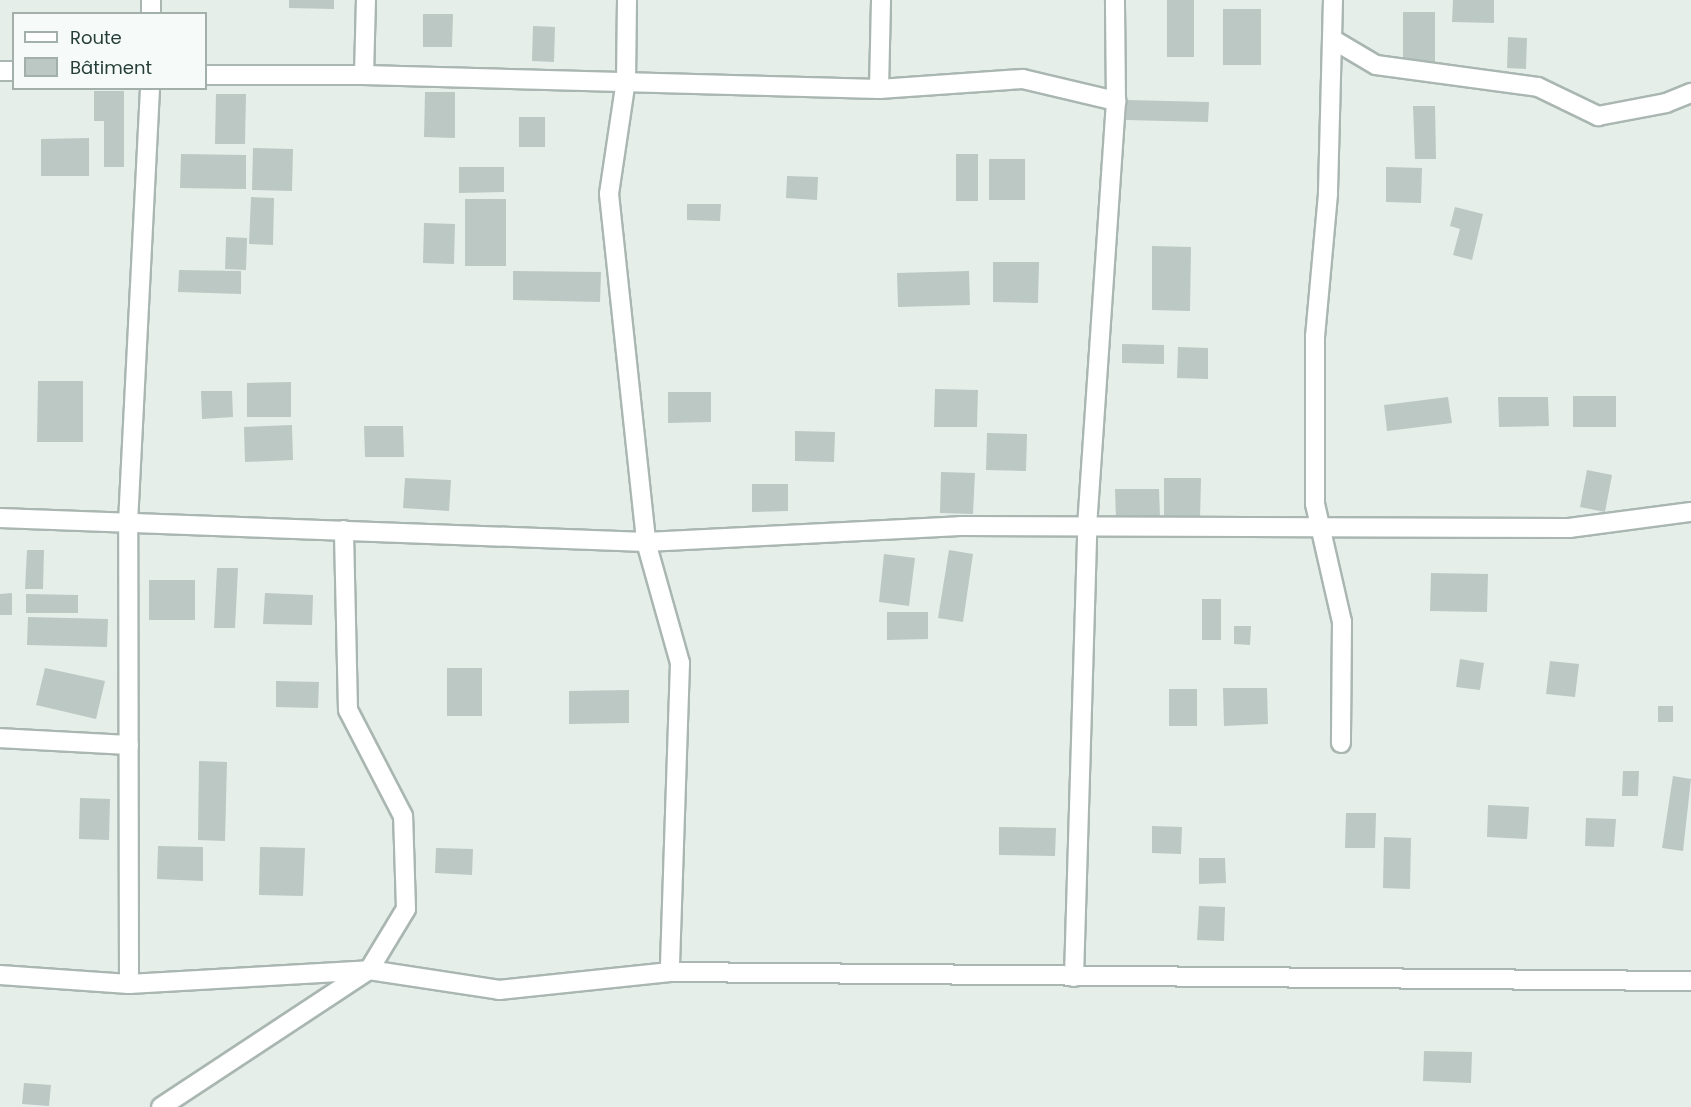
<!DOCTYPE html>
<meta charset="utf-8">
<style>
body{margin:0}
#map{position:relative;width:1691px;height:1107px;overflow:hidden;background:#e6eeea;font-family:Poppins,sans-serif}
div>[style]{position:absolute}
.building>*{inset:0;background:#bbc8c3}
.roads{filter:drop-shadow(2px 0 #a9b6b1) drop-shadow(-2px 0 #a9b6b1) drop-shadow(0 2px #a9b6b1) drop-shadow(0 -2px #a9b6b1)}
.minor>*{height:18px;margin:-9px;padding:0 9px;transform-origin:9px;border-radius:9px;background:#fff}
span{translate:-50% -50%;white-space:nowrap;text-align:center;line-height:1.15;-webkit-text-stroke:4.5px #f6faf8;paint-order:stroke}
.legend{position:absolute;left:12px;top:12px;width:195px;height:78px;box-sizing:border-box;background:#f6faf8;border:2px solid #a3afab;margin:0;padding:8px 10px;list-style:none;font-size:18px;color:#263e38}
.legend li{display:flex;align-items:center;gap:12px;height:30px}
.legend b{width:30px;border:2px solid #a3afab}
</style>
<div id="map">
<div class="building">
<div style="clip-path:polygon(289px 0,334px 0,334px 9px,289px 8px)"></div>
<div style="clip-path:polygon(1167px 0,1194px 0,1194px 57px,1167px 57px)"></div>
<div style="clip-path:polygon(1453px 0,1494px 0,1494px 23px,1452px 22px)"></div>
<div style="clip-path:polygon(1223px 9px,1261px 9px,1261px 65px,1223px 65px)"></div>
<div style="clip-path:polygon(1403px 12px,1435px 12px,1435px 65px,1403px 65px)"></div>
<div style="clip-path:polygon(423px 14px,453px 14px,452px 47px,423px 47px)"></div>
<div style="clip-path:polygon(533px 26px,555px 27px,554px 62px,532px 61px)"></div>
<div style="clip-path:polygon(1508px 37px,1527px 38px,1526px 69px,1507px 68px)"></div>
<div style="clip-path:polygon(94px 91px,124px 91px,124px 167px,104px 167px,104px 121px,94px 121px)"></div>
<div style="clip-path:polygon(425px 92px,455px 92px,455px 138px,424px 137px)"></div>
<div style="clip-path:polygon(216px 94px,246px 94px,245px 144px,215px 144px)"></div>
<div style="clip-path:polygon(1127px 100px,1209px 102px,1208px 122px,1126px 120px)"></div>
<div style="clip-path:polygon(1413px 106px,1435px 106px,1436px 159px,1415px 159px)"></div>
<div style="clip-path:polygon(519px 117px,545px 117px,545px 147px,519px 147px)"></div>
<div style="clip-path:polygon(89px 138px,89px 176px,41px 176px,41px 139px)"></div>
<div style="clip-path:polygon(253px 148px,293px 149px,292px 191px,252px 190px)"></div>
<div style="clip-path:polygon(181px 154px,246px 155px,246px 189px,180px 188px)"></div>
<div style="clip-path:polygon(956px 154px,978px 154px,978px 201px,956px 201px)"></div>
<div style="clip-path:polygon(989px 159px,1025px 159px,1025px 200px,989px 200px)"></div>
<div style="clip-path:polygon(459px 167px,504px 167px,504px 192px,459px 193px)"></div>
<div style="clip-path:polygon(1386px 167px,1422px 168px,1421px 203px,1386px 202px)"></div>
<div style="clip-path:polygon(787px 176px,818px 177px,817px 200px,786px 198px)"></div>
<div style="clip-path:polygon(251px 197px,274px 198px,273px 245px,249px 244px)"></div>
<div style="clip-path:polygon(465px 199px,506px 199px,506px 266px,465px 266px)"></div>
<div style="clip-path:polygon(687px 204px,721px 204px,720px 221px,687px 220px)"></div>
<div style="clip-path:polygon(1455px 207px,1483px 214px,1472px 260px,1453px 255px,1460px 229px,1450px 226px)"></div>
<div style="clip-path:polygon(424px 223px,455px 224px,454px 264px,423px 263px)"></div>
<div style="clip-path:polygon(226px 237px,247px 238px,246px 270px,225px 269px)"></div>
<div style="clip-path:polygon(1152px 246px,1191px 247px,1190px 311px,1152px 310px)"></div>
<div style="clip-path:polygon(993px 262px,1039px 262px,1038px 303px,993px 302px)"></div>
<div style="clip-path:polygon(179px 270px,241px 271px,241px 294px,178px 292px)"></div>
<div style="clip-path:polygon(513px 271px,601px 272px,600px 302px,513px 300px)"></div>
<div style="clip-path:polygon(969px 271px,970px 305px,898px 307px,897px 273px)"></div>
<div style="clip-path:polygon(1122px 344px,1164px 345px,1164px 364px,1122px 363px)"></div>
<div style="clip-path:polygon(1178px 347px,1208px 348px,1208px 379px,1177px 378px)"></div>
<div style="clip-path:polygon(38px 381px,83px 381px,83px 442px,37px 442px)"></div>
<div style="clip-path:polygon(291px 382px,291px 417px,247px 417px,247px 383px)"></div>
<div style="clip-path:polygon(935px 389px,978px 390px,977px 427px,934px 427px)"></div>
<div style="clip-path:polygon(201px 391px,232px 391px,233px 417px,202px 419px)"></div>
<div style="clip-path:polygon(668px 392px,711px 392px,711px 422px,668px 423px)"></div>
<div style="clip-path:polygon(1573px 396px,1616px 396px,1616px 427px,1573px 427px)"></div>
<div style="clip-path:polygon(1448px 397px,1452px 423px,1387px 431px,1384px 405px)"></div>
<div style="clip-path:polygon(1498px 397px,1548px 397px,1549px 426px,1499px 427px)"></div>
<div style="clip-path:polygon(292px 425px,293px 460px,245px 462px,244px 427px)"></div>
<div style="clip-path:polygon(364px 426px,403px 426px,404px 457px,365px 457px)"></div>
<div style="clip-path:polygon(795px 431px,835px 432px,834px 462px,795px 461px)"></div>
<div style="clip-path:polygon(987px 433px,1027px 434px,1026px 471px,986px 470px)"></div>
<div style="clip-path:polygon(1587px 470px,1612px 475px,1605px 512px,1580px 507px)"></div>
<div style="clip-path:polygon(941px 472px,975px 473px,973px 514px,940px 513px)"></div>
<div style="clip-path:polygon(405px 478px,451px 480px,449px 511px,403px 508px)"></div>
<div style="clip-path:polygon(1164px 478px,1201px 478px,1200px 519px,1164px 518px)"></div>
<div style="clip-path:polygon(752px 484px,788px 484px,788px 511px,752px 512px)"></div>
<div style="clip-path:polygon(1115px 489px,1159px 489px,1160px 517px,1116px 518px)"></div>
<div style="clip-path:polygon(27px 550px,44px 550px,43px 589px,25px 589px)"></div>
<div style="clip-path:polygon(949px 550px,973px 554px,963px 622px,938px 618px)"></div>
<div style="clip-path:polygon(884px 554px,915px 558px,909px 606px,879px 602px)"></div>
<div style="clip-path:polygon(217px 568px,238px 568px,235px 628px,214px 628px)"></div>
<div style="clip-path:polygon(1431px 573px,1488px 574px,1487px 612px,1430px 611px)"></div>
<div style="clip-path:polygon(149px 580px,195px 580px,195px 620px,149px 620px)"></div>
<div style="clip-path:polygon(12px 593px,12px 615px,0 615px,0 594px)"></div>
<div style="clip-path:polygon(265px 593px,313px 595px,312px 625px,263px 624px)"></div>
<div style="clip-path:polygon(26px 594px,78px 595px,78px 613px,26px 613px)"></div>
<div style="clip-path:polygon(1202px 599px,1221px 599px,1221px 640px,1202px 640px)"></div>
<div style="clip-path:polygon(887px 612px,928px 612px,928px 639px,887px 640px)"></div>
<div style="clip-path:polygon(28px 617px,108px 619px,107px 647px,27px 645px)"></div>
<div style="clip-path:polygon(1234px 626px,1251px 626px,1250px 645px,1234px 644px)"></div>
<div style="clip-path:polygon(1460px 659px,1484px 663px,1480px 690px,1456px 687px)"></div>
<div style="clip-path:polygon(1550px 661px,1579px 664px,1575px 697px,1546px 694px)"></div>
<div style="clip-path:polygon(45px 668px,105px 681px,96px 719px,36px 705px)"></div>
<div style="clip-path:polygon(447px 668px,482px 668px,482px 716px,447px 716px)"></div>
<div style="clip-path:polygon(276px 681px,319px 682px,318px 708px,276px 707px)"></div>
<div style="clip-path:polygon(1223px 688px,1267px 688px,1268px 724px,1224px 726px)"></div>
<div style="clip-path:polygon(1169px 689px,1197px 689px,1197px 726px,1169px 726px)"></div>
<div style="clip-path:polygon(629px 690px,629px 723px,569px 724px,569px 691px)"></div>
<div style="clip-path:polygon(1658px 706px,1673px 706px,1673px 722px,1658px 722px)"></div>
<div style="clip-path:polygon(199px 761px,227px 762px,225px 841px,198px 840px)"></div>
<div style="clip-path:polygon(1623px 771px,1639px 771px,1638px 796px,1622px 796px)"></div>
<div style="clip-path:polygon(1673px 776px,1691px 779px,1683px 851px,1662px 848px)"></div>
<div style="clip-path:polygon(80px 798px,110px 799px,109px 840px,79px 839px)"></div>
<div style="clip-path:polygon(1488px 805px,1529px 807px,1527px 839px,1487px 837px)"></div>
<div style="clip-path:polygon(1346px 813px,1376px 813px,1375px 848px,1345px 848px)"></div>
<div style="clip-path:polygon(1586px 818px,1616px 819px,1614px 847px,1585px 846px)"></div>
<div style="clip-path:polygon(1152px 826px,1182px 827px,1181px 854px,1152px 853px)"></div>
<div style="clip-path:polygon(999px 827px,1056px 828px,1055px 856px,999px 855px)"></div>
<div style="clip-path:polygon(1384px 837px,1411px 838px,1410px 889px,1383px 888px)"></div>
<div style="clip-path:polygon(158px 846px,203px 847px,203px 881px,157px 879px)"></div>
<div style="clip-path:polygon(260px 847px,305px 848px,303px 896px,259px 895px)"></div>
<div style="clip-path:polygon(436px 848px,473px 849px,472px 875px,435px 873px)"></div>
<div style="clip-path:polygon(1199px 858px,1225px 858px,1226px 883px,1199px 884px)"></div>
<div style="clip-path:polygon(1199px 906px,1225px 907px,1224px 941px,1197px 940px)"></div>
<div style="clip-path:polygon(1424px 1051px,1472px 1052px,1471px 1083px,1423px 1081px)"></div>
<div style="clip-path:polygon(24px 1083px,51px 1085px,49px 1106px,22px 1104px)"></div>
</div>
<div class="roads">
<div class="minor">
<div style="left:627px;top:0;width:80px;rotate:90.7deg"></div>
<div style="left:626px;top:80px;width:115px;rotate:98.5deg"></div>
<div style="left:609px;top:194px;width:350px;rotate:83.9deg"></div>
<div style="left:646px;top:542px;width:126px;rotate:74.3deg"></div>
<div style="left:680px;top:663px;width:309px;rotate:91.9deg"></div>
<div style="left:1333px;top:0;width:194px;rotate:91.5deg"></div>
<div style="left:1328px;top:194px;width:143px;rotate:95.2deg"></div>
<div style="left:1315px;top:336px;width:168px;rotate:90deg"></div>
<div style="left:1315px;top:504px;width:121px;rotate:77.1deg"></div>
<div style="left:1342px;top:622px;width:121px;rotate:90.5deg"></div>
<div style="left:151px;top:14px;width:14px;rotate:-90deg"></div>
<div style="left:1332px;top:39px;width:51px;rotate:30.6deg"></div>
<div style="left:1376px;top:65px;width:163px;rotate:7.7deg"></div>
<div style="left:1538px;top:87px;width:67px;rotate:25.8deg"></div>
<div style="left:1598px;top:116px;width:69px;rotate:-10.8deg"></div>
<div style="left:1666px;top:103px;width:27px;rotate:-22deg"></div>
<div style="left:0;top:71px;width:14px"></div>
<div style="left:206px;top:75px;width:158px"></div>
<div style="left:364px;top:75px;width:515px;rotate:1.56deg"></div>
<div style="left:879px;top:89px;width:144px;rotate:-4deg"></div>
<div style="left:1023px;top:79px;width:96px;rotate:13.3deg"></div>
<div style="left:364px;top:75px;width:75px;rotate:-88.5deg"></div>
<div style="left:879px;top:89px;width:89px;rotate:-88.7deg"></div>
<div style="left:0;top:518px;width:646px;rotate:2.13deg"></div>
<div style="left:646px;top:542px;width:314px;rotate:-2.9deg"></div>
<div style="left:960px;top:526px;width:609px;rotate:0.19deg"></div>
<div style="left:1569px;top:528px;width:123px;rotate:-7.5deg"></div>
<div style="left:0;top:738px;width:129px;rotate:3.1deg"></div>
<div style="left:0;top:975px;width:129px;rotate:4deg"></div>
<div style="left:129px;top:984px;width:240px;rotate:-3.3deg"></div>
<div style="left:369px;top:970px;width:132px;rotate:8.7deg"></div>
<div style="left:499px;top:990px;width:172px;rotate:-6deg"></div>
<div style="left:670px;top:972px;width:1021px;rotate:0.51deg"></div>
<div style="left:1074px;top:977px;width:450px;rotate:-88.3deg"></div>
<div style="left:1087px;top:527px;width:427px;rotate:-86.1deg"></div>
<div style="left:1116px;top:101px;width:101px;rotate:-90.6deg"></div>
<div style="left:129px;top:984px;width:461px;rotate:-90.1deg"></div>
<div style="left:128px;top:523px;width:436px;rotate:-87.1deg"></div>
<div style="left:161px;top:1107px;width:249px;rotate:-33.4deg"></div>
<div style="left:369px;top:970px;width:71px;rotate:-58.8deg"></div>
<div style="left:406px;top:909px;width:93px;rotate:-91.8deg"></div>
<div style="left:403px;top:816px;width:119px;rotate:-117.4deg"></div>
<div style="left:348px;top:710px;width:180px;rotate:-91.3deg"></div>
</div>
</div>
<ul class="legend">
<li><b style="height:8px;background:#fff"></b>Route</li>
<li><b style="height:16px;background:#bbc8c3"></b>Bâtiment</li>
</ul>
</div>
